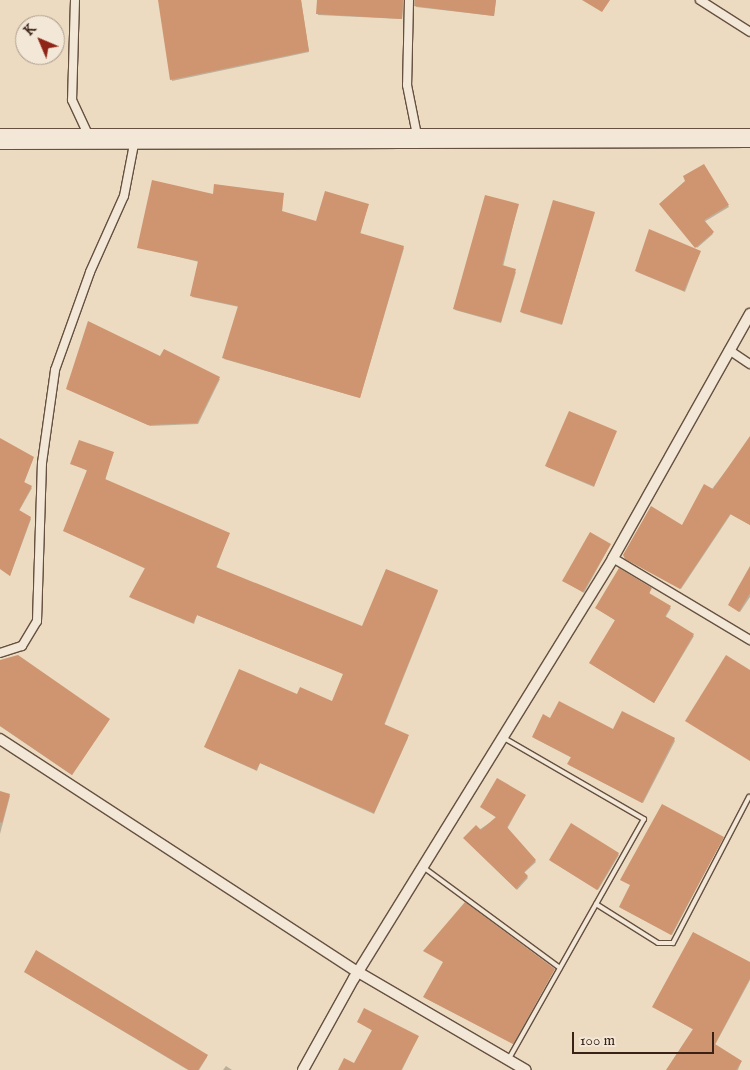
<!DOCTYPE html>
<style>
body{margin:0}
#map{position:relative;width:750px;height:1070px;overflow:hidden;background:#ecdbc1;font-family:"IM FELL English",serif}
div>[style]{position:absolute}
.shadow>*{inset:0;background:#0003}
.building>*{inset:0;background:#ce9570}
.roads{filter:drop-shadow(1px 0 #665040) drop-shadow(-1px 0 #665040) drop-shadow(0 1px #665040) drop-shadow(0 -1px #665040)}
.service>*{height:4px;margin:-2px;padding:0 2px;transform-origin:2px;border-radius:2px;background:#f3e8d7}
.minor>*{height:8px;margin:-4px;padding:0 4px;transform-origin:4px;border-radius:4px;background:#f3e8d7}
.tertiary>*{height:10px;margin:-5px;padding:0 5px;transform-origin:5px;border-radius:5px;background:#f3e8d7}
span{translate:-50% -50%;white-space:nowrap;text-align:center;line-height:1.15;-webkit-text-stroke:4px #f3e8d7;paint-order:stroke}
.north{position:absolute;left:15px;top:15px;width:50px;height:50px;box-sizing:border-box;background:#f3e8d7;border:1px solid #a99889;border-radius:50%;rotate:315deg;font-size:14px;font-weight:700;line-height:20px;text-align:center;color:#392115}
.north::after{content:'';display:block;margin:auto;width:18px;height:22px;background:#8f2418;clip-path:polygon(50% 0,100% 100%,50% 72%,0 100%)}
.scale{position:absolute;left:572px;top:1032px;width:142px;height:22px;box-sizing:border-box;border:2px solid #392115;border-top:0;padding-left:6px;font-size:15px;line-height:18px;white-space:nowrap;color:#392115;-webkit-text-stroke:4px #f3e8d7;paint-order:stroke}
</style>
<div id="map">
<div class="shadow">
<div style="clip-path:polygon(159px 0,301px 0,309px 52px,172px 81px)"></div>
<div style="clip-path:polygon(318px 0,404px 0,402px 19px,318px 15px)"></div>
<div style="clip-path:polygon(413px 0,496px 0,494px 16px,416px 7px)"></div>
<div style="clip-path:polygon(704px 165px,729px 207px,704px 222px,713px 234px,697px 248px,660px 204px)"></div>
<div style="clip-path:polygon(283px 194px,282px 212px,317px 222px,368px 205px,360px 235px,404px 248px,360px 398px,224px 359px,239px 307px,192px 297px,199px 262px,138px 247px,214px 195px)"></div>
<div style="clip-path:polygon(518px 205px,503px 267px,516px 272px,501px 323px,455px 310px)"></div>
<div style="clip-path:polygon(594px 213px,562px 325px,522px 313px,522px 312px)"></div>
<div style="clip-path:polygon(700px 252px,685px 292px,637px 272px)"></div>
<div style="clip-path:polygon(161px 357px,220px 379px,198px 424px,150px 426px,67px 389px)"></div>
<div style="clip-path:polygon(616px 432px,594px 487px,547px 467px)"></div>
<div style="clip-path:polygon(750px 439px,750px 525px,731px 514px,681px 589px,625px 556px,683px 527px)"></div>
<div style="clip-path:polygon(0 440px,33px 459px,24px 483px,32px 488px,19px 511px,31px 519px,10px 576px,0 568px)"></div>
<div style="clip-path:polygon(113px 453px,105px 481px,229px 534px,216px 569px,363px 628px,386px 570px,438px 591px,384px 726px,408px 738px,374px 814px,260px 763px,257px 771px,206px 748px,297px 696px,332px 703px,344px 674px,197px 615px,194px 624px,131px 598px,146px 569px,64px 531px,88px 471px,72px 464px)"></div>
<div style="clip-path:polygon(610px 545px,584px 593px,565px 582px)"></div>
<div style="clip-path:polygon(750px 568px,750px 597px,740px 612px,729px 605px)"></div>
<div style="clip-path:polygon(620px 570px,651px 589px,649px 595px,671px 608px,665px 618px,694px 636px,654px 703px,590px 663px,616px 621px,596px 608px)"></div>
<div style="clip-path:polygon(0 661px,109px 720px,72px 775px,0 726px)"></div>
<div style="clip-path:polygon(550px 719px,674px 739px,675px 741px,643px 803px,569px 765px,572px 758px,534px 738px)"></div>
<div style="clip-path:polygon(0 793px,10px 796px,0 834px)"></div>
<div style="clip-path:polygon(525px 796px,507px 829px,536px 862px,524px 873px,528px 878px,517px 890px,465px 839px,497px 818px,481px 807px)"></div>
<div style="clip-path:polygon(572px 825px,619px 855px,598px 890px,551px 861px)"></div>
<div style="clip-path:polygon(723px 838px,672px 935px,621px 908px)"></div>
<div style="clip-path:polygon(750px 963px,750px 980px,715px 1045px,741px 1062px,738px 1070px,668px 1070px,694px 1030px,654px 1007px)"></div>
<div style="clip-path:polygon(554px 970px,514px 1044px,425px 998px)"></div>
<div style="clip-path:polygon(26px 973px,207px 1056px,207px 1057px,199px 1070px,188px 1070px)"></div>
<div style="clip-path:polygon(358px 1022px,418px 1037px,402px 1070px,339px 1070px,355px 1065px,373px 1031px)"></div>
<div style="clip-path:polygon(226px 1066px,232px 1070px,223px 1070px)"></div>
</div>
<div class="building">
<div style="clip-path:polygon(158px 0,301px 0,309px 51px,170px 80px)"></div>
<div style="clip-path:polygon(317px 0,403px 0,402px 19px,316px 14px)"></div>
<div style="clip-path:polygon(415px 0,496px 0,494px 16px,414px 6px)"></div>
<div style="clip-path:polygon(582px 0,610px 0,602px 12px)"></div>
<div style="clip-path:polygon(704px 164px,729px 205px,704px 220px,714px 232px,695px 248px,659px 204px,685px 181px,683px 176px)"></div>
<div style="clip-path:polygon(152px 180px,213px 194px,214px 184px,284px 193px,282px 211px,316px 221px,325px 191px,369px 204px,360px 233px,404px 246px,360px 398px,222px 358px,238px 306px,190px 296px,198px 261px,137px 248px)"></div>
<div style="clip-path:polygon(485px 195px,519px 204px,502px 265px,516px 269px,501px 322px,453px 309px)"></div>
<div style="clip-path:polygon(553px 200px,595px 212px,562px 324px,520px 312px)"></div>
<div style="clip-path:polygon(649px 229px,701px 251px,684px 291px,635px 271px)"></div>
<div style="clip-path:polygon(88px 321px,160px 356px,164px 349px,220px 377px,197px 423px,148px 425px,66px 389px)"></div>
<div style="clip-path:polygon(569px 411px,617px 431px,594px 486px,545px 466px)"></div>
<div style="clip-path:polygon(750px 436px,750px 525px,730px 514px,680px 589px,625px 559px,623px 555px,651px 506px,682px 525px,704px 484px,713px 489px)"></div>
<div style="clip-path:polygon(0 438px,34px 457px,24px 482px,32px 486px,19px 510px,31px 517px,10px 576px,0 569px)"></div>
<div style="clip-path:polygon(79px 440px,114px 452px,105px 479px,230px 533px,216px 567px,362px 626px,386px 569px,438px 590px,384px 724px,409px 735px,374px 813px,260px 763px,256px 770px,204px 747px,239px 669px,297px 694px,300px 687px,332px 701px,343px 674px,197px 615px,193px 623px,129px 597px,145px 568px,63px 531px,87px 470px,70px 464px)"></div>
<div style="clip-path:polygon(590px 532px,611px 544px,583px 592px,562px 581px)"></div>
<div style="clip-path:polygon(750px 566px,750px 593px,739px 612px,728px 605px)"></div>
<div style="clip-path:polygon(619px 568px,652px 588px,649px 593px,671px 606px,665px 616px,694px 634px,654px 703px,589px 663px,615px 620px,595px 608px)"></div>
<div style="clip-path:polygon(18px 655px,110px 719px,72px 775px,0 726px,0 660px)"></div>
<div style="clip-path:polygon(726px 655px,750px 670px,750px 761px,685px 721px)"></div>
<div style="clip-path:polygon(559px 701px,613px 729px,622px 711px,675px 738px,642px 803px,567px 764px,571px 757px,532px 737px,543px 714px,550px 718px)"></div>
<div style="clip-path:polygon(497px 778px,526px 795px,507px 827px,536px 860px,524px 872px,528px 876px,516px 889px,463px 838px,476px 825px,481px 830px,496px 817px,480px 807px)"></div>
<div style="clip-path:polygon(0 791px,10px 794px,2px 823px,0 822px)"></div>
<div style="clip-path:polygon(662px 804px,724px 837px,671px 935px,619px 907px,630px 885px,620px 880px)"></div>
<div style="clip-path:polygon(571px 823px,619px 853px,597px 890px,549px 860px)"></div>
<div style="clip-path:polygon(465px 902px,555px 969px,513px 1044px,423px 997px,443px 962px,423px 951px)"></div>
<div style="clip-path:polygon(693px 932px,750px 962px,750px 978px,715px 1044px,742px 1061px,736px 1070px,666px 1070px,693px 1029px,652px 1007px)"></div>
<div style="clip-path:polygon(36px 950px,208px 1055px,198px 1070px,189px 1070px,24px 972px)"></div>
<div style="clip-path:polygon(364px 1008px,419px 1036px,401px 1070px,338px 1070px,344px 1058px,354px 1063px,372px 1030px,357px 1022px)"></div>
</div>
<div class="roads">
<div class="service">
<div style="left:504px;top:738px;width:162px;rotate:30.1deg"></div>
<div style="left:644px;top:819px;width:277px;rotate:119.4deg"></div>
<div style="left:423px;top:867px;width:170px;rotate:36.4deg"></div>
<div style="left:596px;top:904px;width:73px;rotate:32.2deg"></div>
<div style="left:658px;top:943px;width:15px"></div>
<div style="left:673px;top:943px;width:165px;rotate:-62.5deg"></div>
</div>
<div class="minor">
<div style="left:75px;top:0;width:100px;rotate:91.7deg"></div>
<div style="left:72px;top:100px;width:40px;rotate:65deg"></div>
<div style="left:409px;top:0;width:85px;rotate:91.3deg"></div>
<div style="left:407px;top:85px;width:51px;rotate:78.7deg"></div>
<div style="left:700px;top:0;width:59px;rotate:32.6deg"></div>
<div style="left:729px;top:350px;width:25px;rotate:34deg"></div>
<div style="left:613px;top:558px;width:160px;rotate:30.9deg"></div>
<div style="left:0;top:653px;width:23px;rotate:-18deg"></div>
<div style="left:22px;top:646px;width:29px;rotate:-59deg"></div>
<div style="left:37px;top:621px;width:158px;rotate:-88.2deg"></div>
<div style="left:42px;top:463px;width:94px;rotate:-82deg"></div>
<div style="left:55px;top:370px;width:104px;rotate:-70.3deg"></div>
<div style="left:90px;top:272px;width:83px;rotate:-65.9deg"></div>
<div style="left:124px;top:196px;width:53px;rotate:-79.1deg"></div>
</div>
<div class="tertiary">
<div style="left:0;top:134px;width:750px"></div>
<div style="left:0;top:144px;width:750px;rotate:-0.15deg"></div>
<div style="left:0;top:739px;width:427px;rotate:33.1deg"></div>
<div style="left:358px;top:972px;width:194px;rotate:30.3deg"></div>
<div style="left:303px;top:1070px;width:105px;rotate:-61deg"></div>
<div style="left:354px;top:978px;width:493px;rotate:-58.3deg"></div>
<div style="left:613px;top:558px;width:280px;rotate:-60.7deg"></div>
</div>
</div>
<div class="north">K</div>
<div class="scale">100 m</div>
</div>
